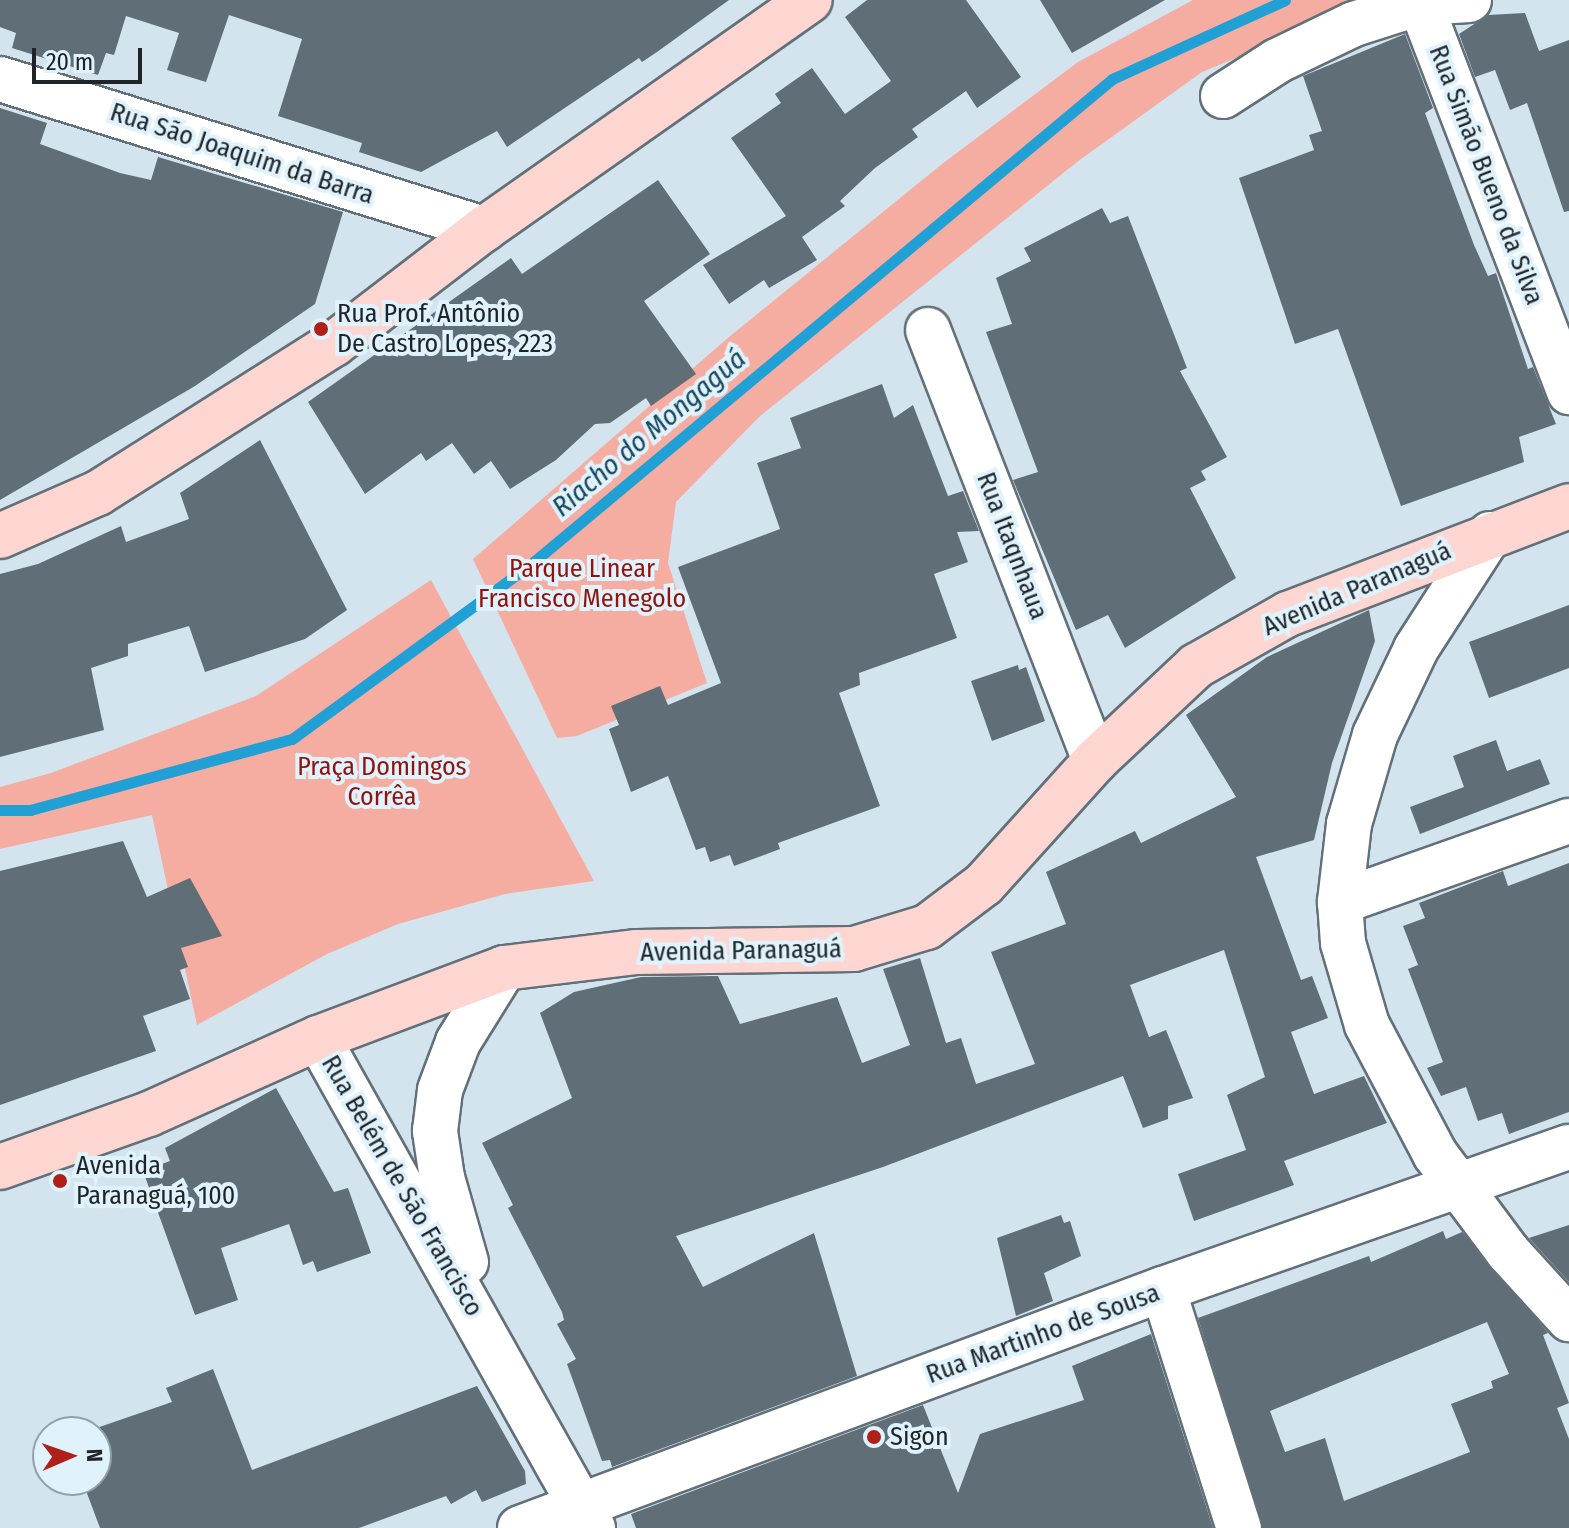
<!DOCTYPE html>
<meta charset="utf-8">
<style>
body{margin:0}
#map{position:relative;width:1569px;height:1528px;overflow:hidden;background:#d3e4ee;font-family:"Fira Sans Condensed",sans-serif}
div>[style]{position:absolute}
.green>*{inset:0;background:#f5ada2}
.stream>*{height:11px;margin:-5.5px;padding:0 5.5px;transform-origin:5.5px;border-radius:5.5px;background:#21a0d5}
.building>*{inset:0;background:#5f6e77}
.roads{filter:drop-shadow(2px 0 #617079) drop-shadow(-2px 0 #617079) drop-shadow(0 2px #617079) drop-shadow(0 -2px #617079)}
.street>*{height:44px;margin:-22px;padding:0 22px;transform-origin:22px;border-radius:22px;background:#fff}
.secondary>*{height:44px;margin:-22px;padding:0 22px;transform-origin:22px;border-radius:22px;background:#fdd6d2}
.dots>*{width:22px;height:22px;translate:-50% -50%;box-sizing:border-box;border:4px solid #e0f2fc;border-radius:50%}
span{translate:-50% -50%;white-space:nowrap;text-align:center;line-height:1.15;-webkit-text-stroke:8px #e0f2fc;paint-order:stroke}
.street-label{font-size:26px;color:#1e2428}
.poi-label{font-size:26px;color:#1e2428}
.left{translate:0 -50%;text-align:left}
.park-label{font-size:26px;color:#90130e}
.water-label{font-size:28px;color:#16465d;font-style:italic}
.north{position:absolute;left:32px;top:1416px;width:80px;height:80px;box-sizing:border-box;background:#e0f2fc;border:2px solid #92a0a7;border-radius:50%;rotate:88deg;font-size:22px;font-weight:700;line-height:32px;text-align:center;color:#1e2428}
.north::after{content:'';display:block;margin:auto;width:28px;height:36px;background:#af2019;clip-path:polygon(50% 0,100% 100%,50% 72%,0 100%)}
.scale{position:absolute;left:32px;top:48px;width:110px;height:36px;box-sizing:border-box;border:4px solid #1e2428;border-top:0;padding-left:10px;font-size:24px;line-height:28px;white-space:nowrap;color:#1e2428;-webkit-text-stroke:6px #e0f2fc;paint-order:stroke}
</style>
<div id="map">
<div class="green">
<div style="clip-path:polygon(1193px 0,1377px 0,1202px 72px,1077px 162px,759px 417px,676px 502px,668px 563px,707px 683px,577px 736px,557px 738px,473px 559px,729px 337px,942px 164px,1078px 62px)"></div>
<div style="clip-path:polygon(431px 580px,594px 881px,505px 894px,398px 924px,327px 954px,197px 1025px,152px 815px,0 849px,0 787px,51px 773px,256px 696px)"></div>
</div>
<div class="stream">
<div style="left:0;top:810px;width:30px"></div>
<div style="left:30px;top:810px;width:271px;rotate:-15.2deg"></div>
<div style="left:292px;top:739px;width:296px;rotate:-36.2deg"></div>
<div style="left:531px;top:564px;width:757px;rotate:-39.85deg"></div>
<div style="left:1112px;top:79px;width:190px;rotate:-24.5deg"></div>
</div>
<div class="building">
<div style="clip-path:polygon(0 0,729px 0,657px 52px,642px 62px,639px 58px,507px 147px,497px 131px,421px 172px,359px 152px,362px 143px,278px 116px,302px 39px,229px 15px,206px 82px,167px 70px,179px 33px,126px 16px,114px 55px,106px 53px,98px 75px,12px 48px,16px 33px,0 27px)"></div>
<div style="clip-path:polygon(867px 0,966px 0,1021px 77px,977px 108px,966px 91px,912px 129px,918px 137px,875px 168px,840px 201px,845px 206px,802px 237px,817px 260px,769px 288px,764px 280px,729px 304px,703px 265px,786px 216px,731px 138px,781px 103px,775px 94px,812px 68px,845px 114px,891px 81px,845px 17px)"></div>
<div style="clip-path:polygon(1040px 0,1165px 0,1072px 53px)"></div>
<div style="clip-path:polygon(1525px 13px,1539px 51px,1569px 40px,1569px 211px,1564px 212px,1527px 103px,1510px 110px,1495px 70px,1475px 77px,1459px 34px,1488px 15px)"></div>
<div style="clip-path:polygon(1405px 34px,1433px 108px,1425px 113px,1474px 245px,1488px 276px,1496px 273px,1528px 369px,1533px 367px,1556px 424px,1519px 437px,1524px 462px,1401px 506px,1338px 329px,1295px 344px,1239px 178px,1314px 150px,1309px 135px,1322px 131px,1303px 76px)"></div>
<div style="clip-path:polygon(0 108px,47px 123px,40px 144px,120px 173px,151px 180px,158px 157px,343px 212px,315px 304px,195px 386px,0 500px)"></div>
<div style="clip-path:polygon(658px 180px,710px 254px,644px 301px,696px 374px,651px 406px,646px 398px,610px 423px,595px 424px,556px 460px,510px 489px,491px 461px,474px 474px,452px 443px,426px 461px,421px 453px,365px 494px,308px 402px,511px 258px,522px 274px)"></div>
<div style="clip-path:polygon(1102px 208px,1110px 223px,1128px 216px,1187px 368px,1180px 371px,1227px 457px,1201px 471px,1206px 480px,1190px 488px,1236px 578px,1125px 648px,1108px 615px,1076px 630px,1013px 480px,1038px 472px,986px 332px,1012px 324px,996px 278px,1031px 261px,1024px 248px)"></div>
<div style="clip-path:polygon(882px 384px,894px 418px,913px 405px,948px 496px,963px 491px,979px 531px,957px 532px,968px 562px,934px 574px,957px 638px,859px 673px,860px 685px,839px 693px,880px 806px,778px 843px,780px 849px,734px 866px,730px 855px,710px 862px,705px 847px,696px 850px,668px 776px,631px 792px,609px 729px,619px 725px,611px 706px,660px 686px,668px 705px,721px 683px,678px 567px,780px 529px,757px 463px,801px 448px,790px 418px)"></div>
<div style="clip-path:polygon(260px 440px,347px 610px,305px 639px,205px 672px,189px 626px,128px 644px,128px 656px,91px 668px,104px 730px,0 757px,0 574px,38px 564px,121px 526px,126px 542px,189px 519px,180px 493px)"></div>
<div style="clip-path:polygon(1569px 605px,1569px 668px,1489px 698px,1469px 642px)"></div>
<div style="clip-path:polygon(1369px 610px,1375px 641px,1332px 763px,1314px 840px,1256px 857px,1301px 980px,1312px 976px,1328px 1018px,1291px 1032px,1314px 1094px,1364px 1076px,1387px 1123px,1284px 1161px,1294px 1185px,1194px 1221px,1178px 1174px,1246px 1150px,1227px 1095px,1265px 1077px,1224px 950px,1130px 985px,1149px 1037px,1166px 1030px,1193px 1098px,1168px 1106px,1168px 1119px,1143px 1128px,1123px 1076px,883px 1167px,676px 1236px,703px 1287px,814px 1233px,857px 1376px,612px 1467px,610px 1460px,602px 1461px,567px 1364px,576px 1359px,557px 1324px,564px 1320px,562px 1312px,508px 1208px,513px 1205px,482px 1143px,572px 1098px,540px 1013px,574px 992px,641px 977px,718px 976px,740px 1024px,837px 997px,862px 1063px,910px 1045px,883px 969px,920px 958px,946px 1043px,961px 1038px,976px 1084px,1035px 1064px,991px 952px,1066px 924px,1046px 872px,1135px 831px,1141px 843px,1236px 797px,1186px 715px,1267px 657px)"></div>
<div style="clip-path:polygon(1018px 665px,1019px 670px,1026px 667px,1045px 721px,992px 741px,971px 681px)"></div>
<div style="clip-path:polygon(1496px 740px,1507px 771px,1540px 759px,1550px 784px,1420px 834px,1410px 807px,1464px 787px,1453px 756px)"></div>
<div style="clip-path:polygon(123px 841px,147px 897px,190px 878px,222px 936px,181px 948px,188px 967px,180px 970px,190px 999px,143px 1016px,156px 1051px,0 1105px,0 871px)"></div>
<div style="clip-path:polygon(1569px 863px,1569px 1112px,1509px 1134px,1502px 1113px,1478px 1121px,1466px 1087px,1441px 1096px,1427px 1068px,1443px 1062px,1408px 969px,1418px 965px,1403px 926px,1425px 918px,1419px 903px,1503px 871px,1508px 886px)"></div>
<div style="clip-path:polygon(276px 1088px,334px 1192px,348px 1188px,371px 1253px,317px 1272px,313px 1261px,303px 1265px,289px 1224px,221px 1248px,238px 1300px,195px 1315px,143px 1171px,170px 1161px,165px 1148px)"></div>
<div style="clip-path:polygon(1061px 1215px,1064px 1223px,1070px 1221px,1081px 1256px,1044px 1273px,1053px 1301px,1016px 1316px,997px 1238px)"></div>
<div style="clip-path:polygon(1569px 1225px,1569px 1282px,1529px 1238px)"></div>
<div style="clip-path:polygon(evenodd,1443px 1231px,1446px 1239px,1462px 1232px,1548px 1333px,1543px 1335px,1569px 1403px,1557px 1408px,1569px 1439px,1569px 1528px,1263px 1528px,1198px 1318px,1369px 1256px,1371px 1262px,1443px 1231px,1487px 1322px,1509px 1374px,1491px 1381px,1493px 1388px,1451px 1404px,1470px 1452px,1344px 1501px,1325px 1438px,1285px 1452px,1270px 1411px,1487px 1322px)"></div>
<div style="clip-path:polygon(1151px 1334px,1213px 1528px,636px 1528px,631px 1514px,923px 1405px,958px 1493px,980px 1434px,1084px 1400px,1072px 1366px)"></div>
<div style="clip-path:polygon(213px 1369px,252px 1470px,477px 1386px,525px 1471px,526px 1484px,482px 1502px,476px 1490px,451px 1504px,446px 1496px,359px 1528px,100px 1528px,82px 1480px,96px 1480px,96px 1432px,85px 1432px,172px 1402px,166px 1388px)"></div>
</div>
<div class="roads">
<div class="street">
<div style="left:1469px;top:0;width:49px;rotate:176.5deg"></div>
<div style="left:1420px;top:3px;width:417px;rotate:69deg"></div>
<div style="left:0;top:79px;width:507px;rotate:17.22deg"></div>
<div style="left:1223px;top:96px;width:64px;rotate:-32.9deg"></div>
<div style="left:1277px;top:61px;width:85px;rotate:-25.7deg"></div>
<div style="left:1354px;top:24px;width:69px;rotate:-17.7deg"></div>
<div style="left:928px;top:330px;width:462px;rotate:68.8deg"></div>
<div style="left:1490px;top:534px;width:137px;rotate:122.8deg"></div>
<div style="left:1416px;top:649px;width:95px;rotate:115.5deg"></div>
<div style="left:1375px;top:735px;width:93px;rotate:106.3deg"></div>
<div style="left:1349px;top:824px;width:79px;rotate:96.6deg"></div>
<div style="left:1340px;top:902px;width:41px;rotate:85.8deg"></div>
<div style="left:1343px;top:943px;width:85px;rotate:73.7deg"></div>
<div style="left:1367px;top:1025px;width:146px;rotate:62.2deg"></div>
<div style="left:1435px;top:1154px;width:122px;rotate:53.3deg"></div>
<div style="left:1508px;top:1252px;width:91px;rotate:47.7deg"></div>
<div style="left:1340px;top:902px;width:243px;rotate:-19.5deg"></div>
<div style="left:318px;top:1038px;width:562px;rotate:60.7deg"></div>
<div style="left:466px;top:1262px;width:87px;rotate:-105.9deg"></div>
<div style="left:442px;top:1178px;width:48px;rotate:-98.5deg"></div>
<div style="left:435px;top:1131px;width:41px;rotate:-83deg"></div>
<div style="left:440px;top:1090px;width:51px;rotate:-69.4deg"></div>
<div style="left:458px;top:1042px;width:87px;rotate:-58.1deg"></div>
<div style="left:1163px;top:1289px;width:251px;rotate:72.4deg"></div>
<div style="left:520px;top:1528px;width:686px;rotate:-20.39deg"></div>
<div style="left:1163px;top:1289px;width:430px;rotate:-19.3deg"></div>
</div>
<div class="secondary">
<div style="left:0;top:536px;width:107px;rotate:-23.7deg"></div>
<div style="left:98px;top:493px;width:279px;rotate:-32.3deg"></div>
<div style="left:334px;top:344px;width:189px;rotate:-37.5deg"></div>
<div style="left:484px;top:229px;width:398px;rotate:-35.1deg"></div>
<div style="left:0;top:1167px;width:158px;rotate:-19.6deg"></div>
<div style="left:149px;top:1114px;width:185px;rotate:-24.2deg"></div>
<div style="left:318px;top:1038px;width:199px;rotate:-20.6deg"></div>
<div style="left:504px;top:968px;width:134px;rotate:-6.9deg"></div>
<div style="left:637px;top:952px;width:217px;rotate:-0.8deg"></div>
<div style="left:854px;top:949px;width:76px;rotate:-16.8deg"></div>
<div style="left:927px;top:927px;width:71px;rotate:-37deg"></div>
<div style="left:984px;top:884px;width:166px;rotate:-47.9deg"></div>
<div style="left:1095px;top:761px;width:139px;rotate:-43.2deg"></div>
<div style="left:1196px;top:666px;width:106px;rotate:-29.5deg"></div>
<div style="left:1288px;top:614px;width:301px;rotate:-21deg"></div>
</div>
</div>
<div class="dots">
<div style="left:321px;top:329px;background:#af2019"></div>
<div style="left:60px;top:1181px;background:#af2019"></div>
<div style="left:874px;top:1437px;background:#af2019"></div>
</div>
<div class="street-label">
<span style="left:242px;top:154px;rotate:18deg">Rua São Joaquim da Barra</span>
<span style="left:1486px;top:175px;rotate:69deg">Rua Simão Bueno da Silva</span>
<span style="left:1012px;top:546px;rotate:69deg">Rua Itaqnhaua</span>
<span style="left:1357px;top:589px;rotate:-23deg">Avenida Paranaguá</span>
<span style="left:741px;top:951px;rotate:-1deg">Avenida Paranaguá</span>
<span style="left:402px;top:1186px;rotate:60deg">Rua Belém de São Francisco</span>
<span style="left:1043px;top:1334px;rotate:-20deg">Rua Martinho de Sousa</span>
</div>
<div class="poi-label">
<span class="left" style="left:337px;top:329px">Rua Prof. Antônio<br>De Castro Lopes, 223</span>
<span class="left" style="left:76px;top:1181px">Avenida<br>Paranaguá, 100</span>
<span class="left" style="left:890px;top:1437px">Sigon</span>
</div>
<div class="park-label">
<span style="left:582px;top:584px">Parque Linear<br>Francisco Menegolo</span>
<span style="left:382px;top:782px">Praça Domingos<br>Corrêa</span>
</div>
<div class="water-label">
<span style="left:649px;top:433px;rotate:-40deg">Riacho do Mongaguá</span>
</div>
<div class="north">N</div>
<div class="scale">20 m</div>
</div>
